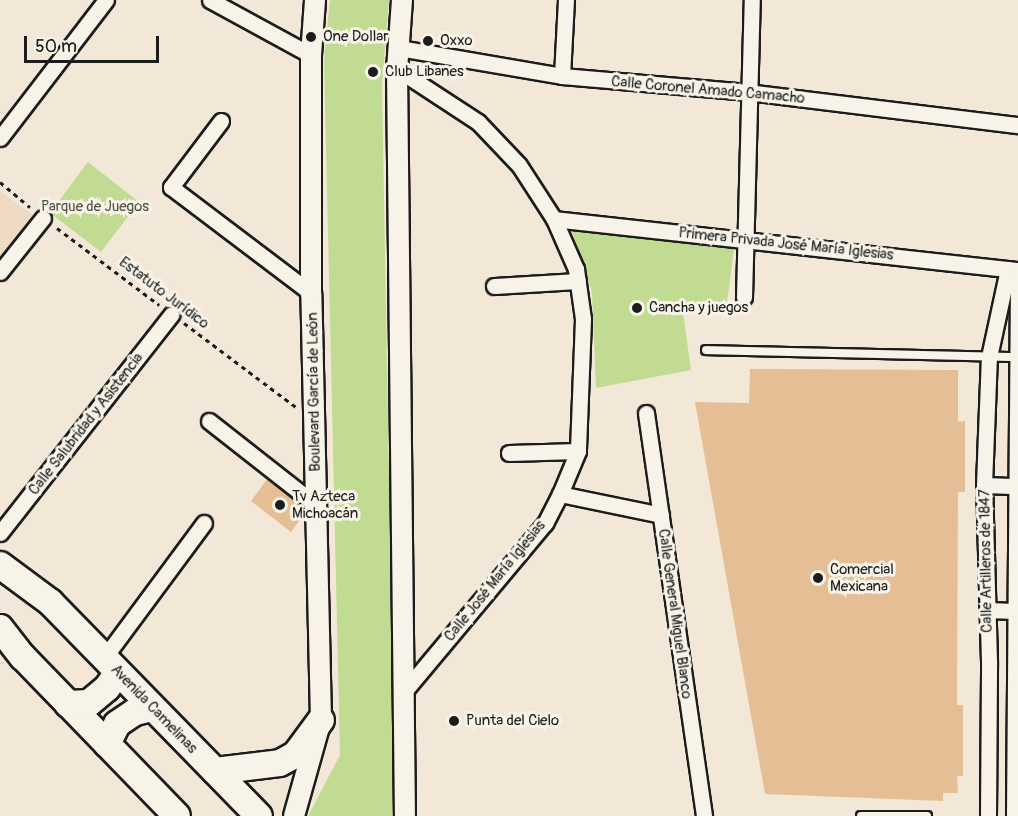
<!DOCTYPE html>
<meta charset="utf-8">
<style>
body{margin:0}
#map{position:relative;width:1018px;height:816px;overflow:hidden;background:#f3e8d8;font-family:Pangolin,sans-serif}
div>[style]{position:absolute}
.built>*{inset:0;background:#efdbc4}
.green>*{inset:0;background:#c2db92}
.building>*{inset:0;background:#e5be96}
.path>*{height:3px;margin-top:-1.5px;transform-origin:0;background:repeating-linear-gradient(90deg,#1c1c1c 0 4.5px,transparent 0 9px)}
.roads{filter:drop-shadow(2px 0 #1c1c1c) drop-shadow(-2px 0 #1c1c1c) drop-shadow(0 2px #1c1c1c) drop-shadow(0 -2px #1c1c1c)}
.lane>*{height:8px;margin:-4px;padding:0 4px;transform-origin:4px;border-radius:4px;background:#f7f3e8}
.street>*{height:15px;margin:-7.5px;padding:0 7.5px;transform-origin:7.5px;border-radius:7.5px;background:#f7f3e8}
.secondary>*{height:20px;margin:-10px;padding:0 10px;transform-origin:10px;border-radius:10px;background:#f7f3e8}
.highway>*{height:26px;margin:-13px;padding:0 13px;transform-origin:13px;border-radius:13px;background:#f7f3e8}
.dots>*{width:16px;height:16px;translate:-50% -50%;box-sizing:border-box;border:3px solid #f7f3e8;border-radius:50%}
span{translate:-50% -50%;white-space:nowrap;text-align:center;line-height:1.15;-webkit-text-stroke:6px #f7f3e8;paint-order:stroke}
.poi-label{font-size:15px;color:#1c1c1c}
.left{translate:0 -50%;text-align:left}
.street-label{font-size:15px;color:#1c1c1c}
.park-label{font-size:15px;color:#4e553f}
.scale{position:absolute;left:24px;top:36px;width:135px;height:27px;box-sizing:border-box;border:3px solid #1c1c1c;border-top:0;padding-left:8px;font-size:18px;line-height:21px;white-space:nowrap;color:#1c1c1c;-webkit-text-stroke:4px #f7f3e8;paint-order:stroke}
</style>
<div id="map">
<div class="built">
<div style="clip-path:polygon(0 191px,37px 218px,0 265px)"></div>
</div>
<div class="green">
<div style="clip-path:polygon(330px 0,389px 0,382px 85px,395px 816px,308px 816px,340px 755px,324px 59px)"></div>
<div style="clip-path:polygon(88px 162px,139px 202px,101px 252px,50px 213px)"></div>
<div style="clip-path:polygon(572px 231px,734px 249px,726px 311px,682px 305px,691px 370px,596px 388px,592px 292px)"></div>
</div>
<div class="building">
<div style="clip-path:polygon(750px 369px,958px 370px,958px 422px,965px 421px,965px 492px,958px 492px,957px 705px,963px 705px,963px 776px,957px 776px,958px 793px,943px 793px,943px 801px,765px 794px,695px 402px,749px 403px)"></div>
<div style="clip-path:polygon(268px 478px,308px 509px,291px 532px,251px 501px)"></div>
</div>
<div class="path">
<div style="left:0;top:182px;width:39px;rotate:40deg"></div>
<div style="left:57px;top:228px;width:128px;rotate:37deg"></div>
<div style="left:184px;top:323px;width:140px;rotate:36.9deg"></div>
</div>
<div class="roads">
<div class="lane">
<div style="left:706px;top:350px;width:311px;rotate:1.3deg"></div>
<div style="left:861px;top:816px;width:66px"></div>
</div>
<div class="street">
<div style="left:210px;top:0;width:115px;rotate:28.6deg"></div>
<div style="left:399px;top:48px;width:165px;rotate:9.7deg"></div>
<div style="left:562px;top:76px;width:187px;rotate:4.9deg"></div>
<div style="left:748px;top:92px;width:272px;rotate:7deg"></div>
<div style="left:397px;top:69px;width:97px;rotate:33.2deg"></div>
<div style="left:478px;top:122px;width:59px;rotate:46.4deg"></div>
<div style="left:519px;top:165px;width:64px;rotate:57.1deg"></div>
<div style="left:554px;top:219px;width:55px;rotate:66.3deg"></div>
<div style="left:576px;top:269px;width:50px;rotate:82deg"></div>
<div style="left:583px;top:319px;width:132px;rotate:92.2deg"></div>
<div style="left:578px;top:451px;width:47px;rotate:112.7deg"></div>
<div style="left:560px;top:494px;width:33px;rotate:117deg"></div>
<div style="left:545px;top:523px;width:222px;rotate:129.9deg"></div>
<div style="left:562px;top:76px;width:76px;rotate:-87deg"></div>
<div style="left:221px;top:121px;width:83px;rotate:127.1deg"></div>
<div style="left:171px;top:187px;width:176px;rotate:37.1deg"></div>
<div style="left:0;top:138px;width:174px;rotate:-52.5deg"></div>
<div style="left:554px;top:219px;width:465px;rotate:6.3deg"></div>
<div style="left:0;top:272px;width:69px;rotate:-51.5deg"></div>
<div style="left:494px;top:286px;width:84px;rotate:-3.4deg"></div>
<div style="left:744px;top:297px;width:297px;rotate:-88.5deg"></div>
<div style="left:646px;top:413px;width:407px;rotate:81.8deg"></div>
<div style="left:209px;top:421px;width:136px;rotate:38.1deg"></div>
<div style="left:509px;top:453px;width:69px;rotate:-1.7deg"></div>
<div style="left:984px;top:485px;width:34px;rotate:2deg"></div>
<div style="left:560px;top:494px;width:103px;rotate:11.7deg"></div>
<div style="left:0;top:533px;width:278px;rotate:-51.9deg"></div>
<div style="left:987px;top:610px;width:28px;rotate:2deg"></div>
<div style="left:104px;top:658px;width:168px;rotate:-53.5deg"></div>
<div style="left:988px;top:816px;width:155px;rotate:-89.6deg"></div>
<div style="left:989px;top:661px;width:176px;rotate:-91.6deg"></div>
<div style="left:984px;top:485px;width:128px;rotate:-87.8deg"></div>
<div style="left:989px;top:357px;width:90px;rotate:-77.8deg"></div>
<div style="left:1014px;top:816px;width:537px;rotate:-89.57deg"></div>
</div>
<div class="secondary">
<div style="left:402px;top:0;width:69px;rotate:94.1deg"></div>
<div style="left:397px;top:69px;width:747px;rotate:89.39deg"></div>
<div style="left:294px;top:816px;width:100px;rotate:-74.3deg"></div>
<div style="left:321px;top:720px;width:427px;rotate:-91.3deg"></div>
<div style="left:311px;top:293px;width:238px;rotate:-90deg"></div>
<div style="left:311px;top:55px;width:55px;rotate:-85.8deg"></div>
</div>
<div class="highway">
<div style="left:0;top:565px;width:62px;rotate:36.5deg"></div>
<div style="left:50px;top:602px;width:299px;rotate:45.7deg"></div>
<div style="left:0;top:628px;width:37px;rotate:52deg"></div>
<div style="left:23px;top:657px;width:221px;rotate:45.9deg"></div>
<div style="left:68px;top:704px;width:21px;rotate:-3deg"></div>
<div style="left:89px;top:703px;width:23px;rotate:-40deg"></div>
<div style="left:107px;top:688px;width:19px;rotate:-55deg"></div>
<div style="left:107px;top:744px;width:22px;rotate:-63deg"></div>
<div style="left:117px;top:724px;width:22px;rotate:-34deg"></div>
<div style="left:135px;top:712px;width:18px;rotate:-13deg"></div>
<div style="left:215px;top:771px;width:65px;rotate:-7deg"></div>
<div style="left:280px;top:763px;width:18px;rotate:-29deg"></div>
<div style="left:296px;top:754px;width:42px;rotate:-53.7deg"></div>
</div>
</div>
<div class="dots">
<div style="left:311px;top:37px;background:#1c1c1c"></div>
<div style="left:428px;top:41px;background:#1c1c1c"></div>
<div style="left:373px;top:72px;background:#1c1c1c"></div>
<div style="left:637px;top:308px;background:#1c1c1c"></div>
<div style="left:280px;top:505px;background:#1c1c1c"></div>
<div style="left:818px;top:578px;background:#1c1c1c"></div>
<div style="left:454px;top:721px;background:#1c1c1c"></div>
</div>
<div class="poi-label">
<span class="left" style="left:323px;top:37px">One Dollar</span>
<span class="left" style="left:440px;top:41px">Oxxo</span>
<span class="left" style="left:385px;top:72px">Club Libanes</span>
<span class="left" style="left:649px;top:308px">Cancha y juegos</span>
<span class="left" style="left:292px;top:505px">Tv Azteca<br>Michoacán</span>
<span class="left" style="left:830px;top:578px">Comercial<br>Mexicana</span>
<span class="left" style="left:466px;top:721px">Punta del Cielo</span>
</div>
<div class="street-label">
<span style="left:708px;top:90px;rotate:5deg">Calle Coronel Amado Camacho</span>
<span style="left:786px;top:244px;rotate:6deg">Primera Privada José María Iglesias</span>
<span style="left:164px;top:293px;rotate:37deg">Estatuto Jurídico</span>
<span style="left:314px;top:392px;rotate:-91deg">Boulevard García de León</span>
<span style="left:86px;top:424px;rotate:-52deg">Calle Salubridad y Asistencia</span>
<span style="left:986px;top:561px;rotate:-91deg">Calle Artilleros de 1847</span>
<span style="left:495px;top:581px;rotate:-51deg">Calle José María Iglesias</span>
<span style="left:675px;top:614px;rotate:82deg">Calle General Miguel Blanco</span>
<span style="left:154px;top:709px;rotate:46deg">Avenida Camelinas</span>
</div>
<div class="park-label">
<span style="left:95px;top:207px">Parque de Juegos</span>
</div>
<div class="scale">50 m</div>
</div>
